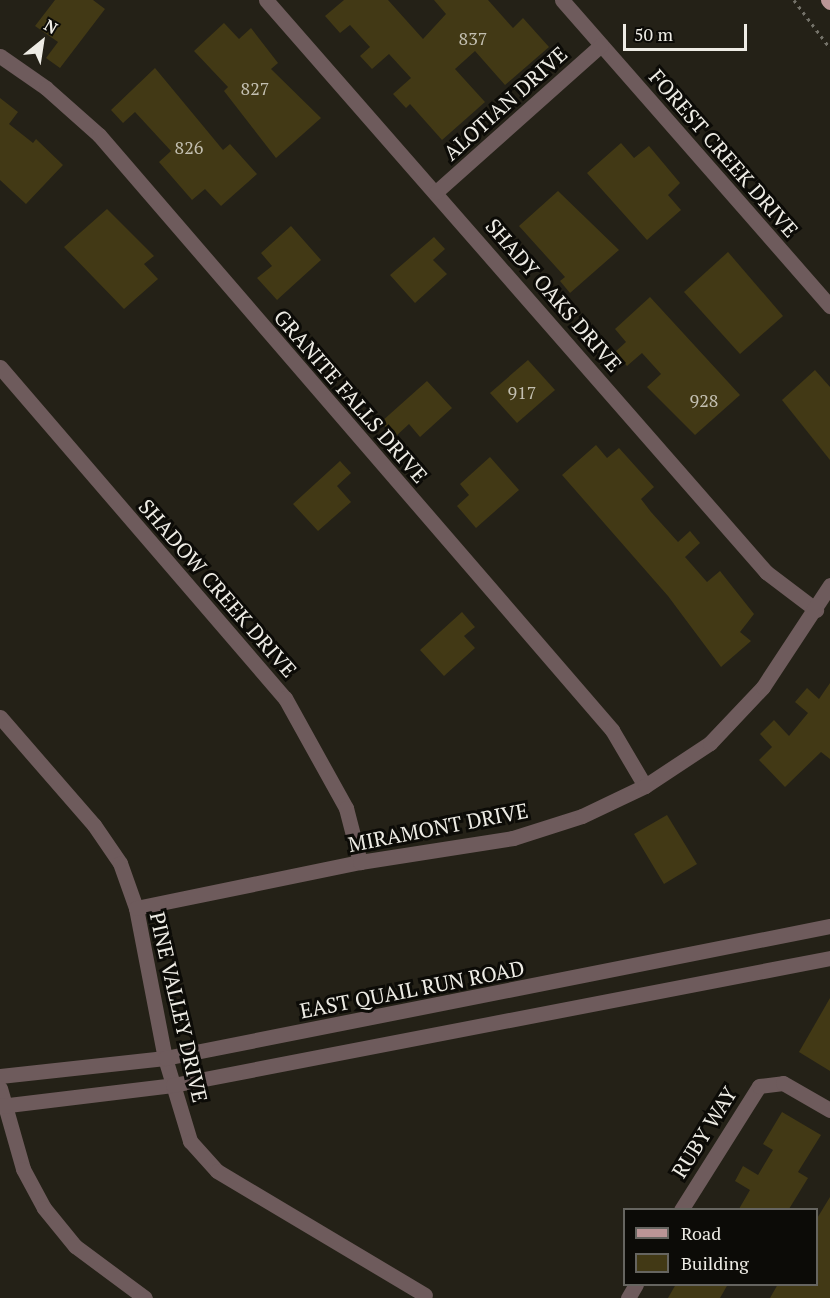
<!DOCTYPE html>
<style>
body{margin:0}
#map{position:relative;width:830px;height:1298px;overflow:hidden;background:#242117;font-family:"PT Serif",serif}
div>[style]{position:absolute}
.building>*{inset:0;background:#423915}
.path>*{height:3px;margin-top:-1.5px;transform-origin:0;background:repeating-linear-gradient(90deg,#747269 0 3px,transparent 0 7.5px)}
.minor>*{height:15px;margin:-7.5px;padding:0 7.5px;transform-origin:7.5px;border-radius:7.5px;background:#6e5b5c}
.major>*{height:15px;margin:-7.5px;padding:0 7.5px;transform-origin:7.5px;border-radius:7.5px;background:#bb9596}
span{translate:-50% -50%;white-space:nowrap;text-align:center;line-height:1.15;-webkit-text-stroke:6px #0c0b07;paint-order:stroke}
.number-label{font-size:18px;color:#c3bfb1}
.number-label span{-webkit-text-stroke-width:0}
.street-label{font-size:21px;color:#eeece5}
.legend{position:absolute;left:623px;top:1208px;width:195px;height:78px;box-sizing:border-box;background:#0c0b07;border:2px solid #666560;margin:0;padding:8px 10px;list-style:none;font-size:18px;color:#eeece5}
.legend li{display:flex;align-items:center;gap:12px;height:30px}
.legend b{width:30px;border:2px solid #666560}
.north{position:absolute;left:12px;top:12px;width:60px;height:60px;-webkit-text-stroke:4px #0c0b07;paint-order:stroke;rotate:30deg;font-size:16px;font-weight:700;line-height:24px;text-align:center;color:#eeece5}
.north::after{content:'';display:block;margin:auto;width:21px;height:27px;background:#eeece5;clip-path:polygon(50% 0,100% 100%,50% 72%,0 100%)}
.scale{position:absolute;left:623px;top:24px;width:124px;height:27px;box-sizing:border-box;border:3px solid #eeece5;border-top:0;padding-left:8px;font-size:18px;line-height:21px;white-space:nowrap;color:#eeece5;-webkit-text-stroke:4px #0c0b07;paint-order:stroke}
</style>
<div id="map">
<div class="building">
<div style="clip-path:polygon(55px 0,93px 0,105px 9px,60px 68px,46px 58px,58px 42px,35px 26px)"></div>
<div style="clip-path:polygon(344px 0,388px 0,423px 39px,446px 14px,434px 0,488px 0,513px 28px,523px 18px,549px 47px,505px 85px,475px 51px,455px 69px,485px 102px,442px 140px,410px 104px,406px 108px,393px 94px,411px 78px,389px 54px,372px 69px,360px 56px,370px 47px,350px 25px,340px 33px,325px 16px)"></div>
<div style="clip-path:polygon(224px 23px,239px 39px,251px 28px,278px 63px,271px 69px,321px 118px,276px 158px,224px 91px,228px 87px,194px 51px)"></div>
<div style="clip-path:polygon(155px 68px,223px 150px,230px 144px,257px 174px,221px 206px,205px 189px,192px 200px,159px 162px,171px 151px,135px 112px,123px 123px,111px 110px)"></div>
<div style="clip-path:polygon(0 98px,18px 112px,9px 124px,33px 143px,36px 139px,63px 165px,26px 204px,0 180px)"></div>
<div style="clip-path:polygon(621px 143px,634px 158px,649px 146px,680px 183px,668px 195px,681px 210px,647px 240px,587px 173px)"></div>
<div style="clip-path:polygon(558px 191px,619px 250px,570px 293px,560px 281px,565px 277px,519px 226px)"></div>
<div style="clip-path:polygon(107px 209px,154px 256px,144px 264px,158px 279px,124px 309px,64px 247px)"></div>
<div style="clip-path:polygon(291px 226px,321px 260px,277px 300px,257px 278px,272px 266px,261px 253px)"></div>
<div style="clip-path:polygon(434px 237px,445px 249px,433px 260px,447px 274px,415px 303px,390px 275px)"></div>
<div style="clip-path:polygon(728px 252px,783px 316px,740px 354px,684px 292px)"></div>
<div style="clip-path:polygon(650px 297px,740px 395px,695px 435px,647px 387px,661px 374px,642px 353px,627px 366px,615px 352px,626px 342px,615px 329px)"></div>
<div style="clip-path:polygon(528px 360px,555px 390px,517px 423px,490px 393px)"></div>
<div style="clip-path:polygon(815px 370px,830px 387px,830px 460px,782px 400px)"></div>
<div style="clip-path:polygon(427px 381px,452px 408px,420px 437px,409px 424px,395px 437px,381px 422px)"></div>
<div style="clip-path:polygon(596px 445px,607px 458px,619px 448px,654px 487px,641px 499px,651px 512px,678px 542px,690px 531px,700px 543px,685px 557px,707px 582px,720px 571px,754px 614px,740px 632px,751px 641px,721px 667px,668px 596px,562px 475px)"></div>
<div style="clip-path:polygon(490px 457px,519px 490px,476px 528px,457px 506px,469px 495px,460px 484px)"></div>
<div style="clip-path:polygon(340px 461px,351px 473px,337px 486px,351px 502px,318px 531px,293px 504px)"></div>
<div style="clip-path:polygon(462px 612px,475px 627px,464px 636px,475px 648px,444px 676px,420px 650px)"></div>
<div style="clip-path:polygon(830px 683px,830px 759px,821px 752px,785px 787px,759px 760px,772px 747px,760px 734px,774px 720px,789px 736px,808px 713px,795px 702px,807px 688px,819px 699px)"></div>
<div style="clip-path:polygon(667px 815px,697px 864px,664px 884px,634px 834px)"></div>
<div style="clip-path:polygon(830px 998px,830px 1071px,799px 1052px)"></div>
<div style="clip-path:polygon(782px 1112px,821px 1135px,798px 1172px,808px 1178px,789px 1209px,739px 1209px,750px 1190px,735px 1181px,743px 1166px,758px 1175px,773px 1150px,763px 1144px)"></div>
<div style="clip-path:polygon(830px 1197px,830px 1298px,770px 1298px,778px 1284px,816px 1284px,816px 1220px)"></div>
<div style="clip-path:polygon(676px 1284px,728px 1284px,720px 1298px,668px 1298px)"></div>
</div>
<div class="path">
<div style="left:794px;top:0;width:60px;rotate:53.1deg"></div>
</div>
<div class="minor">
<div style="left:266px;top:0;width:760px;rotate:48.84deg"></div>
<div style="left:766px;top:572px;width:63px;rotate:37.2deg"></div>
<div style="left:562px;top:0;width:407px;rotate:48.8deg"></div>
<div style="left:0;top:56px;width:56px;rotate:34.8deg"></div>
<div style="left:46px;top:88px;width:71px;rotate:41.6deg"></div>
<div style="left:99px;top:135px;width:786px;rotate:49.23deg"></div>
<div style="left:612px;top:730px;width:65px;rotate:59.5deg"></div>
<div style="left:436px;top:192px;width:221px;rotate:-41.7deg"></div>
<div style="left:0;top:367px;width:437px;rotate:49.3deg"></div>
<div style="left:285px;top:698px;width:126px;rotate:61deg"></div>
<div style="left:346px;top:808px;width:56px;rotate:75.5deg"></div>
<div style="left:0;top:717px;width:143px;rotate:49deg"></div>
<div style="left:94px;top:825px;width:46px;rotate:55.6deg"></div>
<div style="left:120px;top:863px;width:48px;rotate:70.4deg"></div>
<div style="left:136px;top:908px;width:153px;rotate:79.1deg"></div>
<div style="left:165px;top:1058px;width:87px;rotate:73.2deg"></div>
<div style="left:190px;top:1141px;width:40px;rotate:48deg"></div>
<div style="left:217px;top:1171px;width:242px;rotate:30.8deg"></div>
<div style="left:136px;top:908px;width:229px;rotate:-11.6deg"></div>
<div style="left:360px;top:862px;width:155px;rotate:-8.9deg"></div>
<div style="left:513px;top:838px;width:72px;rotate:-17.7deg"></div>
<div style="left:582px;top:816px;width:70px;rotate:-25.5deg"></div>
<div style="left:645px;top:786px;width:78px;rotate:-33.5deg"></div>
<div style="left:710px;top:743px;width:77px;rotate:-46.6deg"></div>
<div style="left:763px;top:687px;width:122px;rotate:-56.7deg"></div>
<div style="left:0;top:1076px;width:166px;rotate:-6.2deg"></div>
<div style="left:165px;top:1058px;width:678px;rotate:-11.23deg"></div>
<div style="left:0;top:1088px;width:84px;rotate:74.1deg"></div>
<div style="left:23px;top:1169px;width:44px;rotate:61.7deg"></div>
<div style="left:44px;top:1208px;width:49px;rotate:50.8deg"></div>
<div style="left:75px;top:1246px;width:87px;rotate:36.6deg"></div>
<div style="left:0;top:1106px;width:174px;rotate:-6.9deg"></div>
<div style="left:173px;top:1085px;width:669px;rotate:-10.94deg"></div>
<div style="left:681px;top:1210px;width:146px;rotate:-57.8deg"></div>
<div style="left:759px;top:1086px;width:24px;rotate:-7deg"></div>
<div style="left:783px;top:1083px;width:54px;rotate:29.9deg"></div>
<div style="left:628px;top:1298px;width:16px;rotate:-60deg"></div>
</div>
<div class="major">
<div style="left:828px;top:0;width:3px;rotate:45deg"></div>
</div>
<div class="number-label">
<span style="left:473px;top:38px">837</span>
<span style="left:255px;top:88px">827</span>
<span style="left:189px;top:147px">826</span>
<span style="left:522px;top:392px">917</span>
<span style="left:704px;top:400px">928</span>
</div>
<div class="street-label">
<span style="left:505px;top:103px;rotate:-42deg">ALOTIAN DRIVE</span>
<span style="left:724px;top:153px;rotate:49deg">FOREST CREEK DRIVE</span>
<span style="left:554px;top:295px;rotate:49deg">SHADY OAKS DRIVE</span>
<span style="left:351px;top:396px;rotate:49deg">GRANITE FALLS DRIVE</span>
<span style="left:218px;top:588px;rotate:49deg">SHADOW CREEK DRIVE</span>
<span style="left:438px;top:827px;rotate:-11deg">MIRAMONT DRIVE</span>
<span style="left:412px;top:989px;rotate:-11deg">EAST QUAIL RUN ROAD</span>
<span style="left:179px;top:1007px;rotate:77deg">PINE VALLEY DRIVE</span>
<span style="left:704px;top:1132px;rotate:-58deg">RUBY WAY</span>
</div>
<ul class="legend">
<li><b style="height:8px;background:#bb9596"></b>Road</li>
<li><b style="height:16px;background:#423915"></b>Building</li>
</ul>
<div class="north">N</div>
<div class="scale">50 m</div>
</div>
